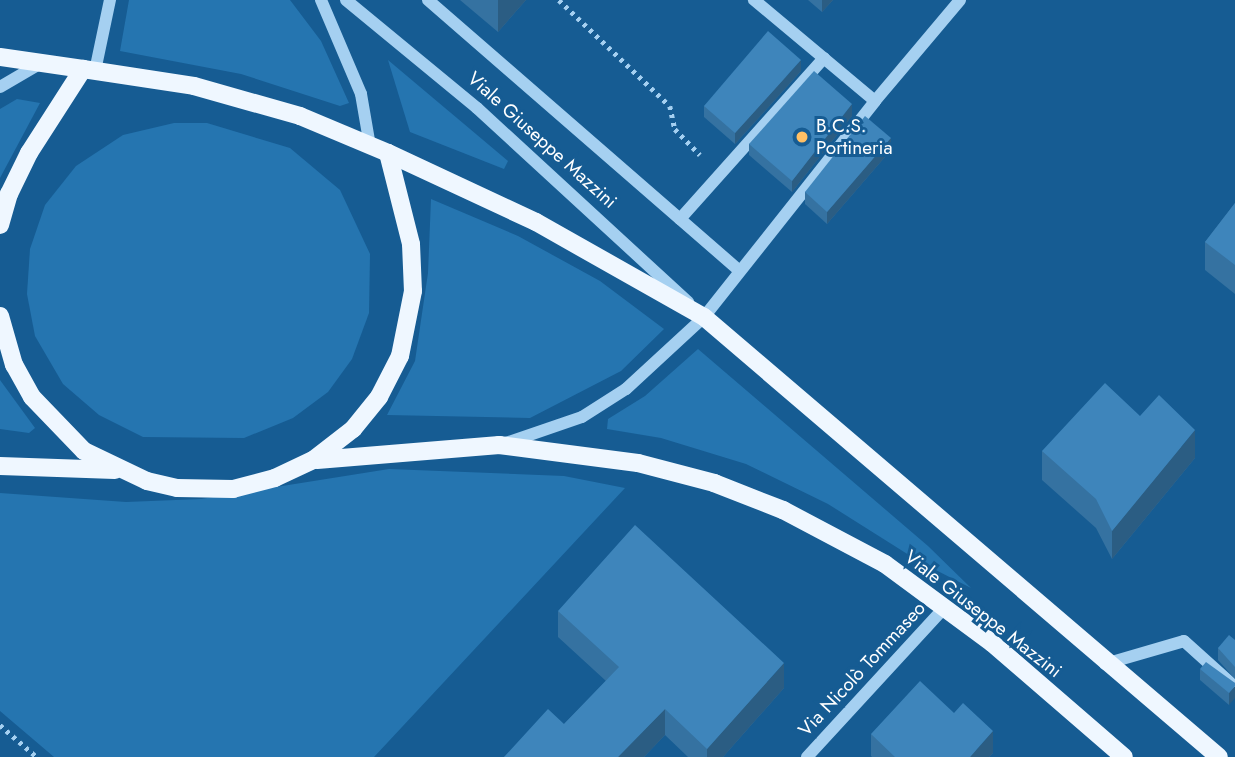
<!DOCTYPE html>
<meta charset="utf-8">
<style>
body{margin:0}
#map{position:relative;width:1235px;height:757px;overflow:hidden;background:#165c93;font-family:Jost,sans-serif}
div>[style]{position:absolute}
.green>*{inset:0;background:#2575b0}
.path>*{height:4.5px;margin-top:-2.25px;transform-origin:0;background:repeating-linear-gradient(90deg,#a5d0f1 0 3.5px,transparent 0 8.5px)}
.minor>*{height:12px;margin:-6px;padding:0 6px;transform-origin:6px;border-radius:6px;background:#a5d0f1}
.major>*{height:18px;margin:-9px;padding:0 9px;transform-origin:9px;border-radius:9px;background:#eff7ff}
.wall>*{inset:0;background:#3572a1}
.shaded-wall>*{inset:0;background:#2b5d83}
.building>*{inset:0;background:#3e85bb}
.dots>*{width:19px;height:19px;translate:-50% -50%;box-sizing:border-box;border:4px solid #165c93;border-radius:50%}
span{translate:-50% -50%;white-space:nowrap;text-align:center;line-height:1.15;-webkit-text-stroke:6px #165c93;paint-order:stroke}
.poi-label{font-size:19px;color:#fff}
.left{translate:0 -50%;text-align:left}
.street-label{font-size:19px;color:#fff}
</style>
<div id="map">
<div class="green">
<div style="clip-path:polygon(129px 0,290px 0,321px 41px,349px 103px,340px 106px,241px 74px,120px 51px)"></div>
<div style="clip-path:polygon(388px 60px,508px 161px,504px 169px,410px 132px)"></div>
<div style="clip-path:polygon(17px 99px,40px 103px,0 178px,0 109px)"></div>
<div style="clip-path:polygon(174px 123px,207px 123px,290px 148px,340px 190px,370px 254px,369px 313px,352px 359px,328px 392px,293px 418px,244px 438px,143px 437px,99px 415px,63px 384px,35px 336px,27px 294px,30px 249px,45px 205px,76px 166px,123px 135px)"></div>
<div style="clip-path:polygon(431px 199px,518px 236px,600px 281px,664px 329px,621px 371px,530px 418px,387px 415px,415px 361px,428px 273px)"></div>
<div style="clip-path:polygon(698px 349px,928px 546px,971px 588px,920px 562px,828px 504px,746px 464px,661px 438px,607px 429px,608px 419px,645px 396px)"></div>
<div style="clip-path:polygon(0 380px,35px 428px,29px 433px,0 429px)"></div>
<div style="clip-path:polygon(389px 469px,564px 476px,625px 488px,374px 757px,54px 757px,0 711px,0 493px,126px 502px,201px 499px)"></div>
</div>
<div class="path">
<div style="left:559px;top:0;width:153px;rotate:43.7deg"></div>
<div style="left:670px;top:106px;width:24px;rotate:78deg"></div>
<div style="left:675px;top:129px;width:36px;rotate:46deg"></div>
<div style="left:0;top:725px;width:49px;rotate:40.9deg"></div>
</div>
<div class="minor">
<div style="left:321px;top:0;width:102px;rotate:66.9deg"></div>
<div style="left:361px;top:94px;width:53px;rotate:80.2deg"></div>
<div style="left:346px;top:0;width:170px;rotate:39.5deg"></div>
<div style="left:477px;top:108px;width:287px;rotate:42.6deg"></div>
<div style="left:428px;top:0;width:413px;rotate:41deg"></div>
<div style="left:95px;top:71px;width:73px;rotate:-78.1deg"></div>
<div style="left:0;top:87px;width:48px;rotate:-30.3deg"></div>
<div style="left:875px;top:101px;width:132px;rotate:-49.9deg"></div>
<div style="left:680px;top:219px;width:216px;rotate:-48.2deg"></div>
<div style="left:503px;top:444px;width:83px;rotate:-18.9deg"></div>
<div style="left:582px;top:417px;width:52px;rotate:-32.5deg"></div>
<div style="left:626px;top:389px;width:106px;rotate:-42.7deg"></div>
<div style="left:704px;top:317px;width:275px;rotate:-51.6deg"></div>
<div style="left:875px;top:101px;width:158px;rotate:-140.1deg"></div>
<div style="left:1105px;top:664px;width:82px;rotate:-16.2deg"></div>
<div style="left:1184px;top:641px;width:69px;rotate:42deg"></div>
<div style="left:807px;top:757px;width:204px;rotate:-47.4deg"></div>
</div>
<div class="major">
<div style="left:0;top:57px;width:84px;rotate:8.2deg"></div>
<div style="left:388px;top:153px;width:163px;rotate:25deg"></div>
<div style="left:536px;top:222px;width:193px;rotate:29.5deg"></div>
<div style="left:704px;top:317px;width:677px;rotate:40.51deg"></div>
<div style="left:0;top:225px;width:32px;rotate:-74deg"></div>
<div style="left:9px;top:194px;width:46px;rotate:-64deg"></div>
<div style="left:29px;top:153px;width:100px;rotate:-57.3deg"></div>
<div style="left:83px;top:69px;width:112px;rotate:8.7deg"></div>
<div style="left:194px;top:86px;width:110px;rotate:15.8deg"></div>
<div style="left:300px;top:116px;width:95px;rotate:22.8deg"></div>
<div style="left:388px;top:153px;width:94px;rotate:75.8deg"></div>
<div style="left:411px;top:244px;width:47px;rotate:87.6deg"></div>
<div style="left:413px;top:291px;width:66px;rotate:101.3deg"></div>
<div style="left:400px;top:356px;width:46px;rotate:117.1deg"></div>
<div style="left:379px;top:397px;width:41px;rotate:129.1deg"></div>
<div style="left:353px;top:429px;width:51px;rotate:142.2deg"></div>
<div style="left:313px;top:460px;width:42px;rotate:154.7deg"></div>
<div style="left:275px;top:478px;width:43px;rotate:165.3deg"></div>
<div style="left:233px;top:489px;width:56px;rotate:-179deg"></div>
<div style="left:177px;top:488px;width:31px;rotate:-167deg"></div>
<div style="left:147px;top:481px;width:70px;rotate:-154.5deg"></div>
<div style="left:84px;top:451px;width:75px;rotate:-133.9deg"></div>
<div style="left:32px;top:397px;width:37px;rotate:-119deg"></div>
<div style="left:14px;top:365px;width:51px;rotate:-105.9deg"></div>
<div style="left:317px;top:460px;width:183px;rotate:-4.7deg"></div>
<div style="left:499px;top:445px;width:140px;rotate:7.4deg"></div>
<div style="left:638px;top:463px;width:79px;rotate:14.7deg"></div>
<div style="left:714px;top:483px;width:74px;rotate:21.4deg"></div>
<div style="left:783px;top:510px;width:115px;rotate:27.9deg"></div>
<div style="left:885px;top:564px;width:133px;rotate:36.4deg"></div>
<div style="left:992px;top:643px;width:174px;rotate:40.8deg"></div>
<div style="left:0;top:466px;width:115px;rotate:2deg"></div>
</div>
<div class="wall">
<div style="clip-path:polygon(460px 0,526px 0,498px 32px)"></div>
<div style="clip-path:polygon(808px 0,833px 0,822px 12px)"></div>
<div style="clip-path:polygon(801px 71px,735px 144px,704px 117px,704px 106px)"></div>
<div style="clip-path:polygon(852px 116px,792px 192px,749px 155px,749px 144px)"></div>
<div style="clip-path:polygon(891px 150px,827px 224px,805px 204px,805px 192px)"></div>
<div style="clip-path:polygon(1235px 203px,1235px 294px,1205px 270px,1205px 242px)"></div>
<div style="clip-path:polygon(1140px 416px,1195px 458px,1112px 559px,1096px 528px,1042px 480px,1042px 451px)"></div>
<div style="clip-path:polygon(558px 611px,784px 688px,723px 757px,688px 757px,665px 735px,644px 757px,504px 757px,564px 724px,606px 681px,558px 637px)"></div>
<div style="clip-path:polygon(1235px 640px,1235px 679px,1218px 660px,1218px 648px)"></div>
<div style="clip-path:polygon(1200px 669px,1235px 683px,1229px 705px,1200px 680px)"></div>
<div style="clip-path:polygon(871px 734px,993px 753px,989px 757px,872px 757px,871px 756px)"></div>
</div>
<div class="shaded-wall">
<div style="clip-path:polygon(498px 0,526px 0,498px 32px)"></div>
<div style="clip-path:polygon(822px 0,833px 0,822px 12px)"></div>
<div style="clip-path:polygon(801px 60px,801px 71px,735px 144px,735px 133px)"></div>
<div style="clip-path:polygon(852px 104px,852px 116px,792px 192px,792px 181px)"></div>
<div style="clip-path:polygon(891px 138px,891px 150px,827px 224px,827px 212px)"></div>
<div style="clip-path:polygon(1195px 430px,1195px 458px,1112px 559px,1112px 531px)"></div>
<div style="clip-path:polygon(784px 663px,784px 688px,723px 757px,707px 757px,707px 749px)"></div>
<div style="clip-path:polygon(1235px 686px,1235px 698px,1229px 705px,1229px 693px)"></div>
<div style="clip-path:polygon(665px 709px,665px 735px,644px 757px,618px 757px)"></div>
<div style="clip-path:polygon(993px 731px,993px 753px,989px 757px,970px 757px)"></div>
</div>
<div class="building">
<div style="clip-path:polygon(768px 31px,801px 60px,735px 133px,704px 106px)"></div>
<div style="clip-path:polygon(814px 71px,852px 104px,792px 181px,749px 144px)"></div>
<div style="clip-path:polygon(865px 116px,891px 138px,827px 212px,805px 192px)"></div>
<div style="clip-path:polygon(1235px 203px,1235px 265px,1205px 242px)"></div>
<div style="clip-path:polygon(1105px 383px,1140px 416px,1159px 395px,1195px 430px,1112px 531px,1096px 499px,1042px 451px)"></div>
<div style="clip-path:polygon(635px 525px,784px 663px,707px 749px,665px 709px,618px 757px,504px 757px,548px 709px,564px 724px,619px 667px,558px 611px)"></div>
<div style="clip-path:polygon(1229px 635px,1235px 640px,1235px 667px,1218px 648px)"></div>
<div style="clip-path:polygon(1206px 662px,1235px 683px,1235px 686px,1229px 693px,1200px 669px)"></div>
<div style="clip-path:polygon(920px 681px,954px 713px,963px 703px,993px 731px,970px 757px,895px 757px,871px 734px)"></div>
</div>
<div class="dots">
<div style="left:802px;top:137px;background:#ffc065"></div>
</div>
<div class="poi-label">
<span class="left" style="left:816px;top:137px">B.C.S.<br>Portineria</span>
</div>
<div class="street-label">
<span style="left:542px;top:140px;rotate:42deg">Viale Giuseppe Mazzini</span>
<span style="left:983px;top:614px;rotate:38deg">Viale Giuseppe Mazzini</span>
<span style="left:862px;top:669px;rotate:-47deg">Via Nicolò Tommaseo</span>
</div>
</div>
